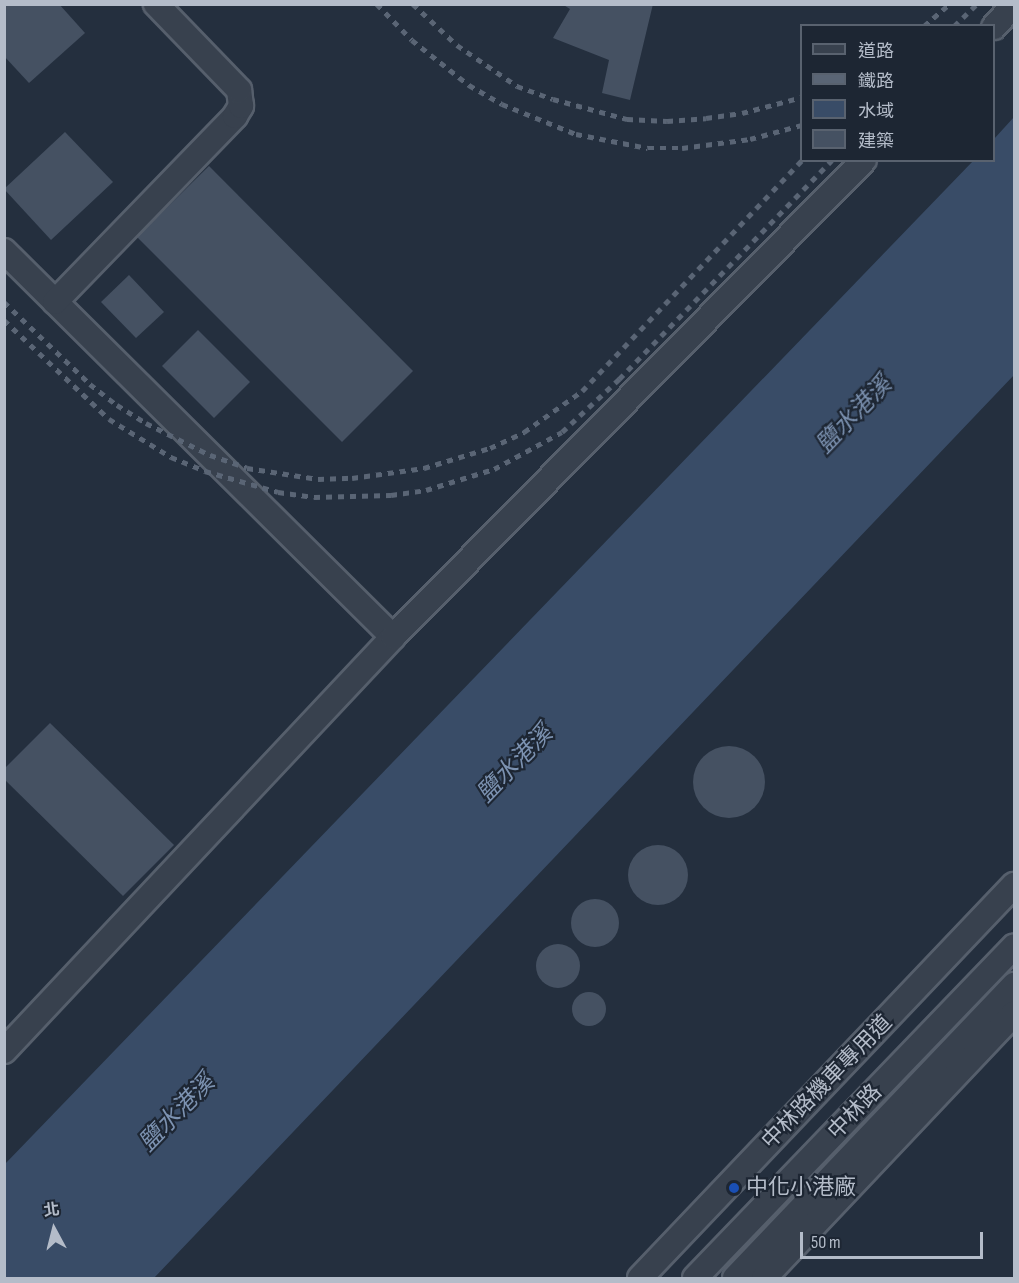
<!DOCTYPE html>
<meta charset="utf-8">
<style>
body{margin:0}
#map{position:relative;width:1019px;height:1283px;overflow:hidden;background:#242f3e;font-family:"Sofia Sans Condensed","Noto Sans TC",sans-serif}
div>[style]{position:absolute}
.water>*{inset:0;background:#394c67}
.building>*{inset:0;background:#455162}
.round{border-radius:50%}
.roads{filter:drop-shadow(2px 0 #565f6c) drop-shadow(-2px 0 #565f6c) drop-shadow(0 2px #565f6c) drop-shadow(0 -2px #565f6c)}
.minor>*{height:24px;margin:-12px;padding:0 12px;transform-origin:12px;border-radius:12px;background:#38414e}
.rail>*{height:4.5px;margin-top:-2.25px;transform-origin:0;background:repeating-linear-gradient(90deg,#5a6575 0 6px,transparent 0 12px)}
.dots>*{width:16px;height:16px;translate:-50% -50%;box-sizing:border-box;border:3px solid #1d2633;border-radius:50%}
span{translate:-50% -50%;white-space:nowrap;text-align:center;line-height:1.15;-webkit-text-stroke:4.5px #1d2633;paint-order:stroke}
.street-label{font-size:22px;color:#b4bcc9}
.poi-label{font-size:22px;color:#b4bcc9}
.left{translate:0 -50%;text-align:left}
.water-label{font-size:24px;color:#7c92b1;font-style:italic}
.frame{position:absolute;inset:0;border:6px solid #b4bcc9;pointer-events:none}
.legend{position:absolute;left:800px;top:24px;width:195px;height:138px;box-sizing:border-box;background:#1d2633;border:2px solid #59626f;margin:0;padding:8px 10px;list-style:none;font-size:18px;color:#b4bcc9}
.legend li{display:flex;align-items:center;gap:12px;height:30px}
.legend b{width:30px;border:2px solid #59626f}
.north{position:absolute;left:24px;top:1199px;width:60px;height:60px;-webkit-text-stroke:4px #1d2633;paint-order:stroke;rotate:353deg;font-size:16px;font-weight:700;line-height:24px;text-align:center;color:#b4bcc9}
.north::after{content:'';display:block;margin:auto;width:21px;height:27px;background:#b4bcc9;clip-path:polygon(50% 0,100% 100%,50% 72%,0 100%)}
.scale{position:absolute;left:800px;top:1232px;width:183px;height:27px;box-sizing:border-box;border:3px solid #b4bcc9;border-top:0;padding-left:8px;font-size:18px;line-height:21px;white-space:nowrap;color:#b4bcc9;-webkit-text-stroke:4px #1d2633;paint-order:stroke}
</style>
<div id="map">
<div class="water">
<div style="clip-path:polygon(1014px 117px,1014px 375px,154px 1278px,5px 1278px,5px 1164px,973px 161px,994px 160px,994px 139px)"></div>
</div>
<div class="building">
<div style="clip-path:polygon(4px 4px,59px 4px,85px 33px,29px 83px,4px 56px)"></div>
<div style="clip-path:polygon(562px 4px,653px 4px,630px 100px,602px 93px,609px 60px,553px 38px,570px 9px)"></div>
<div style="clip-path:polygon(65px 132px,113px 182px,51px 240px,4px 189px)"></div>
<div style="clip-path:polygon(209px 166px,413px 371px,342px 442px,137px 237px)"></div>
<div style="clip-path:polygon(129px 275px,164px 312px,136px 338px,101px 302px)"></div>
<div style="clip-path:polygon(198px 330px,250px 382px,214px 418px,162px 366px)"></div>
<div style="clip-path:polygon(50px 723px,174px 845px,123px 896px,4px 779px,4px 769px)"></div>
<div class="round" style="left:693px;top:746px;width:72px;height:72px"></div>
<div class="round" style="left:628px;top:845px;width:60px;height:60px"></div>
<div class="round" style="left:571px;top:899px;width:48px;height:48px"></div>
<div class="round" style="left:536px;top:944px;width:44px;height:44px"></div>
<div class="round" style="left:572px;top:992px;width:34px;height:34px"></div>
</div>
<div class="roads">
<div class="minor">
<div style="left:994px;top:27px;width:30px;rotate:-48deg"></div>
<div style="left:4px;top:251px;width:548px;rotate:44.78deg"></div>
<div style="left:55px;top:302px;width:259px;rotate:-45.9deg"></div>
<div style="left:235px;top:116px;width:12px;rotate:-59deg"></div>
<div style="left:241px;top:106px;width:16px;rotate:-97deg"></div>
<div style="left:239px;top:90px;width:120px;rotate:-134deg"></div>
<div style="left:4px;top:1051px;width:568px;rotate:-46.78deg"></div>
<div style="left:393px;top:637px;width:670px;rotate:-45.36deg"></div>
<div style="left:640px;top:1278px;width:543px;rotate:-46.42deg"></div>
<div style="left:695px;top:1278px;width:460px;rotate:-46.1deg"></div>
<div style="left:735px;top:1278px;width:405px;rotate:-46.4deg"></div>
<div style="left:764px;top:1278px;width:364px;rotate:-46.6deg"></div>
</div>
</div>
<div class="rail">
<div style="left:377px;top:4px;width:50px;rotate:45.8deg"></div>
<div style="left:412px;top:40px;width:73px;rotate:38.3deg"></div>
<div style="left:469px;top:85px;width:38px;rotate:30deg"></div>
<div style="left:502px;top:104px;width:80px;rotate:22.1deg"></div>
<div style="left:576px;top:134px;width:73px;rotate:11deg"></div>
<div style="left:648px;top:148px;width:34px"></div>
<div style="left:682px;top:148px;width:69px;rotate:-7.5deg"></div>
<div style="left:750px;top:139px;width:54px;rotate:-15.1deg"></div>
<div style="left:413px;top:4px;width:60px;rotate:43deg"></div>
<div style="left:457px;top:45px;width:73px;rotate:34.3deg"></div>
<div style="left:517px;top:86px;width:38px;rotate:20deg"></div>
<div style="left:553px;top:99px;width:77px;rotate:15.1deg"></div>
<div style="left:627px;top:119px;width:40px;rotate:2.9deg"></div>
<div style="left:667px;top:121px;width:39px;rotate:-4deg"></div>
<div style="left:706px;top:118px;width:36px;rotate:-8deg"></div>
<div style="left:742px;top:113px;width:62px;rotate:-14.9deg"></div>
<div style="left:924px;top:26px;width:33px;rotate:-41deg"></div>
<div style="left:954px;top:26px;width:32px;rotate:-44deg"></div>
<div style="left:4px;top:302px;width:119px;rotate:43.6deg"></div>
<div style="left:90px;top:384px;width:34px;rotate:38deg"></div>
<div style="left:117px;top:405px;width:34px;rotate:32deg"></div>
<div style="left:146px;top:423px;width:72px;rotate:26.6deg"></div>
<div style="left:210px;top:455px;width:39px;rotate:19deg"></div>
<div style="left:247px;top:468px;width:72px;rotate:8.8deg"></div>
<div style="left:318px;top:479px;width:34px;rotate:-2deg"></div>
<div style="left:352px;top:478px;width:73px;rotate:-7.9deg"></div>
<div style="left:424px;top:468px;width:69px;rotate:-16.9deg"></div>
<div style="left:490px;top:448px;width:38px;rotate:-25deg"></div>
<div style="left:524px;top:432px;width:71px;rotate:-35.3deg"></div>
<div style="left:582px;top:391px;width:319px;rotate:-46.4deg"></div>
<div style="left:4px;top:320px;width:144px;rotate:43.3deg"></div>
<div style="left:109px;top:419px;width:73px;rotate:31.5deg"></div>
<div style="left:171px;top:457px;width:37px;rotate:22deg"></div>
<div style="left:205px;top:471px;width:76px;rotate:16deg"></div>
<div style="left:278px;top:492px;width:36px;rotate:8deg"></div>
<div style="left:314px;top:497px;width:77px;rotate:-1.5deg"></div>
<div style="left:391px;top:495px;width:35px;rotate:-8deg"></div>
<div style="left:426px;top:490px;width:71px;rotate:-17.2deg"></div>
<div style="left:494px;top:469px;width:77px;rotate:-28.6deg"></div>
<div style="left:562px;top:432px;width:78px;rotate:-42.9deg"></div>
<div style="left:619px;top:379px;width:305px;rotate:-45.8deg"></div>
</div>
<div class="dots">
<div style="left:734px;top:1188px;background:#1a4fb4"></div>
</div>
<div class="street-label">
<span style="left:827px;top:1082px;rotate:-46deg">中林路機車專用道</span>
<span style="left:855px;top:1112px;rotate:-46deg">中林路</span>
</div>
<div class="poi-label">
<span class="left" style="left:746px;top:1188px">中化小港廠</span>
</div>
<div class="water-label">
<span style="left:854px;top:415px;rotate:-46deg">鹽水港溪</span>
<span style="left:515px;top:764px;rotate:-46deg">鹽水港溪</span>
<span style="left:177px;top:1113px;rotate:-46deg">鹽水港溪</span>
</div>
<div class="frame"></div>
<ul class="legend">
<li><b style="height:8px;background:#38414e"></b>道路</li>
<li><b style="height:8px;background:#5a6575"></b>鐵路</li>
<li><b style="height:16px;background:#394c67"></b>水域</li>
<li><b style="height:16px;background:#455162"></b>建築</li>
</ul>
<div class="north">北</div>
<div class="scale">50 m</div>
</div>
